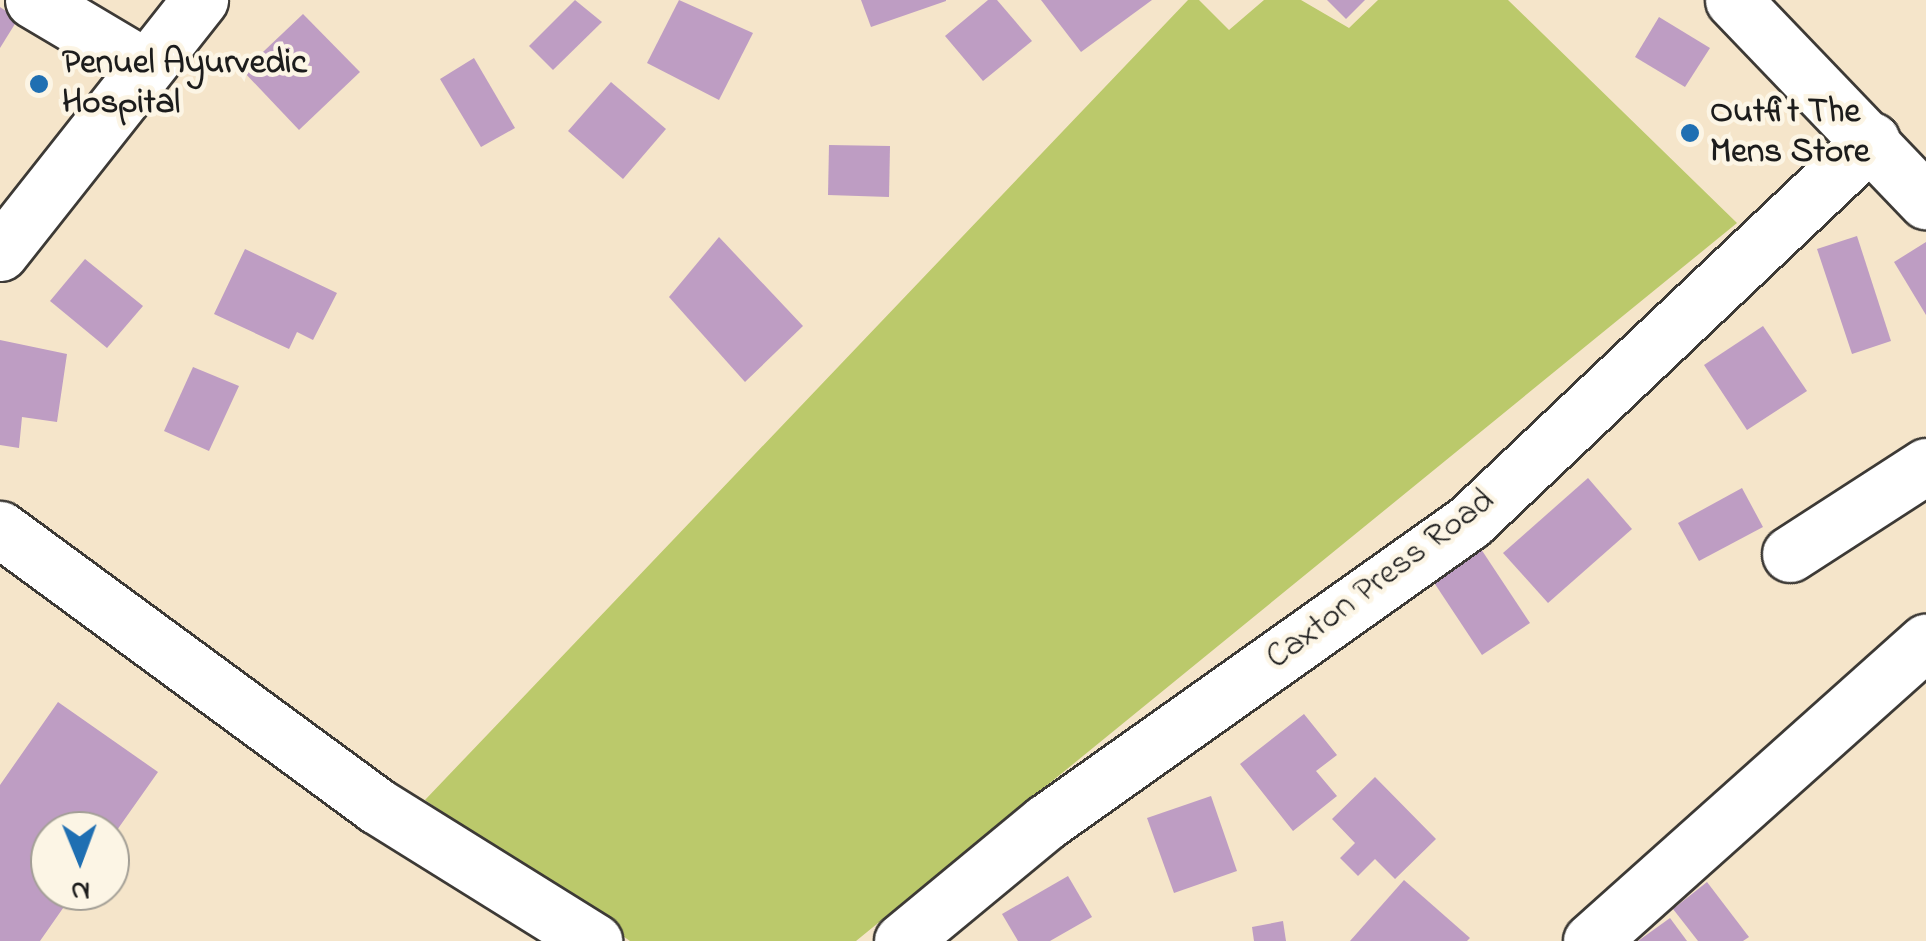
<!DOCTYPE html>
<style>
body{margin:0}
#map{position:relative;width:1926px;height:941px;overflow:hidden;background:#f5e5ca;font-family:"Indie Flower",sans-serif}
div>[style]{position:absolute}
.green>*{inset:0;background:#bbc96b}
.building>*{inset:0;background:#be9dc3}
.roads{filter:drop-shadow(2px 0 #3d3a36) drop-shadow(-2px 0 #3d3a36) drop-shadow(0 2px #3d3a36) drop-shadow(0 -2px #3d3a36)}
.minor>*{height:55px;margin:-27.5px;padding:0 27.5px;transform-origin:27.5px;border-radius:27.5px;background:#fff}
.major>*{height:55px;margin:-27.5px;padding:0 27.5px;transform-origin:27.5px;border-radius:27.5px;background:#fff}
.dots>*{width:28px;height:28px;translate:-50% -50%;box-sizing:border-box;border:5px solid #fcf5e5;border-radius:50%}
span{translate:-50% -50%;white-space:nowrap;text-align:center;line-height:1.15;-webkit-text-stroke:9px #fcf5e5;paint-order:stroke}
.poi-label{font-size:35px;color:#1c1c1c;font-weight:700}
.left{translate:0 -50%;text-align:left}
.street-label{font-size:35px;color:#1c1c1c}
.north{position:absolute;left:30px;top:811px;width:100px;height:100px;box-sizing:border-box;background:#fcf5e5;border:2px solid #a29e95;border-radius:50%;rotate:179deg;font-size:28px;font-weight:700;line-height:40px;text-align:center;color:#1c1c1c}
.north::after{content:'';display:block;margin:auto;width:35px;height:45px;background:#1f6fb2;clip-path:polygon(50% 0,100% 100%,50% 72%,0 100%)}
</style>
<div id="map">
<div class="green">
<div style="clip-path:polygon(1188px 0,1199px 0,1229px 30px,1264px 0,1301px 0,1349px 28px,1378px 0,1508px 0,1737px 223px,856px 941px,630px 941px,425px 800px)"></div>
</div>
<div class="building">
<div style="clip-path:polygon(575px 0,602px 22px,553px 70px,529px 46px)"></div>
<div style="clip-path:polygon(679px 0,753px 33px,719px 100px,647px 63px)"></div>
<div style="clip-path:polygon(861px 0,946px 0,946px 1px,871px 27px)"></div>
<div style="clip-path:polygon(988px 0,997px 0,1032px 41px,983px 81px,945px 36px)"></div>
<div style="clip-path:polygon(1041px 0,1152px 0,1081px 52px)"></div>
<div style="clip-path:polygon(1327px 0,1365px 0,1346px 19px)"></div>
<div style="clip-path:polygon(0 7px,18px 19px,0 48px)"></div>
<div style="clip-path:polygon(303px 14px,360px 72px,299px 130px,243px 71px)"></div>
<div style="clip-path:polygon(1659px 17px,1710px 48px,1685px 87px,1635px 57px)"></div>
<div style="clip-path:polygon(474px 58px,515px 128px,481px 147px,440px 79px)"></div>
<div style="clip-path:polygon(611px 82px,666px 129px,623px 179px,568px 131px)"></div>
<div style="clip-path:polygon(829px 145px,890px 146px,889px 197px,828px 195px)"></div>
<div style="clip-path:polygon(1857px 236px,1891px 341px,1852px 354px,1817px 249px)"></div>
<div style="clip-path:polygon(719px 237px,803px 326px,745px 382px,669px 297px)"></div>
<div style="clip-path:polygon(1926px 242px,1926px 315px,1894px 262px)"></div>
<div style="clip-path:polygon(245px 249px,337px 293px,313px 340px,297px 332px,289px 349px,214px 314px)"></div>
<div style="clip-path:polygon(85px 259px,143px 306px,107px 348px,50px 301px)"></div>
<div style="clip-path:polygon(1763px 326px,1807px 391px,1747px 430px,1704px 365px)"></div>
<div style="clip-path:polygon(0 340px,67px 354px,57px 422px,22px 417px,19px 448px,0 445px)"></div>
<div style="clip-path:polygon(193px 367px,239px 386px,209px 451px,164px 431px)"></div>
<div style="clip-path:polygon(1588px 478px,1632px 529px,1548px 603px,1503px 553px)"></div>
<div style="clip-path:polygon(1742px 488px,1763px 527px,1699px 561px,1678px 523px)"></div>
<div style="clip-path:polygon(1477px 543px,1530px 623px,1482px 655px,1429px 575px)"></div>
<div style="clip-path:polygon(58px 702px,158px 772px,110px 840px,110px 831px,50px 831px,50px 891px,75px 891px,40px 941px,0 941px,0 785px)"></div>
<div style="clip-path:polygon(1304px 714px,1337px 755px,1316px 771px,1337px 796px,1293px 831px,1240px 764px)"></div>
<div style="clip-path:polygon(1375px 777px,1436px 839px,1395px 879px,1375px 859px,1358px 876px,1340px 858px,1355px 843px,1332px 819px)"></div>
<div style="clip-path:polygon(1211px 796px,1237px 871px,1174px 893px,1147px 818px)"></div>
<div style="clip-path:polygon(1068px 876px,1092px 917px,1050px 941px,1018px 941px,1002px 914px)"></div>
<div style="clip-path:polygon(1404px 880px,1470px 938px,1467px 941px,1350px 941px)"></div>
<div style="clip-path:polygon(1707px 882px,1749px 937px,1743px 941px,1698px 941px,1673px 909px)"></div>
<div style="clip-path:polygon(1670px 918px,1687px 941px,1638px 941px)"></div>
<div style="clip-path:polygon(1283px 921px,1286px 941px,1254px 941px,1252px 927px)"></div>
</div>
<div class="roads">
<div class="minor">
<div style="left:33px;top:0;width:131px;rotate:30.7deg"></div>
<div style="left:0;top:253px;width:323px;rotate:-51.7deg"></div>
<div style="left:0;top:529px;width:468px;rotate:36.3deg"></div>
<div style="left:377px;top:806px;width:256px;rotate:31.9deg"></div>
<div style="left:1790px;top:554px;width:162px;rotate:-32.9deg"></div>
<div style="left:902px;top:941px;width:187px;rotate:-39.6deg"></div>
<div style="left:1046px;top:822px;width:519px;rotate:-35.35deg"></div>
<div style="left:1469px;top:522px;width:555px;rotate:-43.47deg"></div>
<div style="left:1591px;top:941px;width:449px;rotate:-41.8deg"></div>
</div>
<div class="major">
<div style="left:1733px;top:0;width:279px;rotate:46.2deg"></div>
</div>
</div>
<div class="dots">
<div style="left:39px;top:84px;background:#1f6fb2"></div>
<div style="left:1690px;top:133px;background:#1f6fb2"></div>
</div>
<div class="poi-label">
<span class="left" style="left:62px;top:84px">Penuel Ayurvedic<br>Hospital</span>
<span class="left" style="left:1710px;top:133px">Outfit The<br>Mens Store</span>
</div>
<div class="street-label">
<span style="left:1381px;top:580px;rotate:-37deg">Caxton Press Road</span>
</div>
<div class="north">N</div>
</div>
